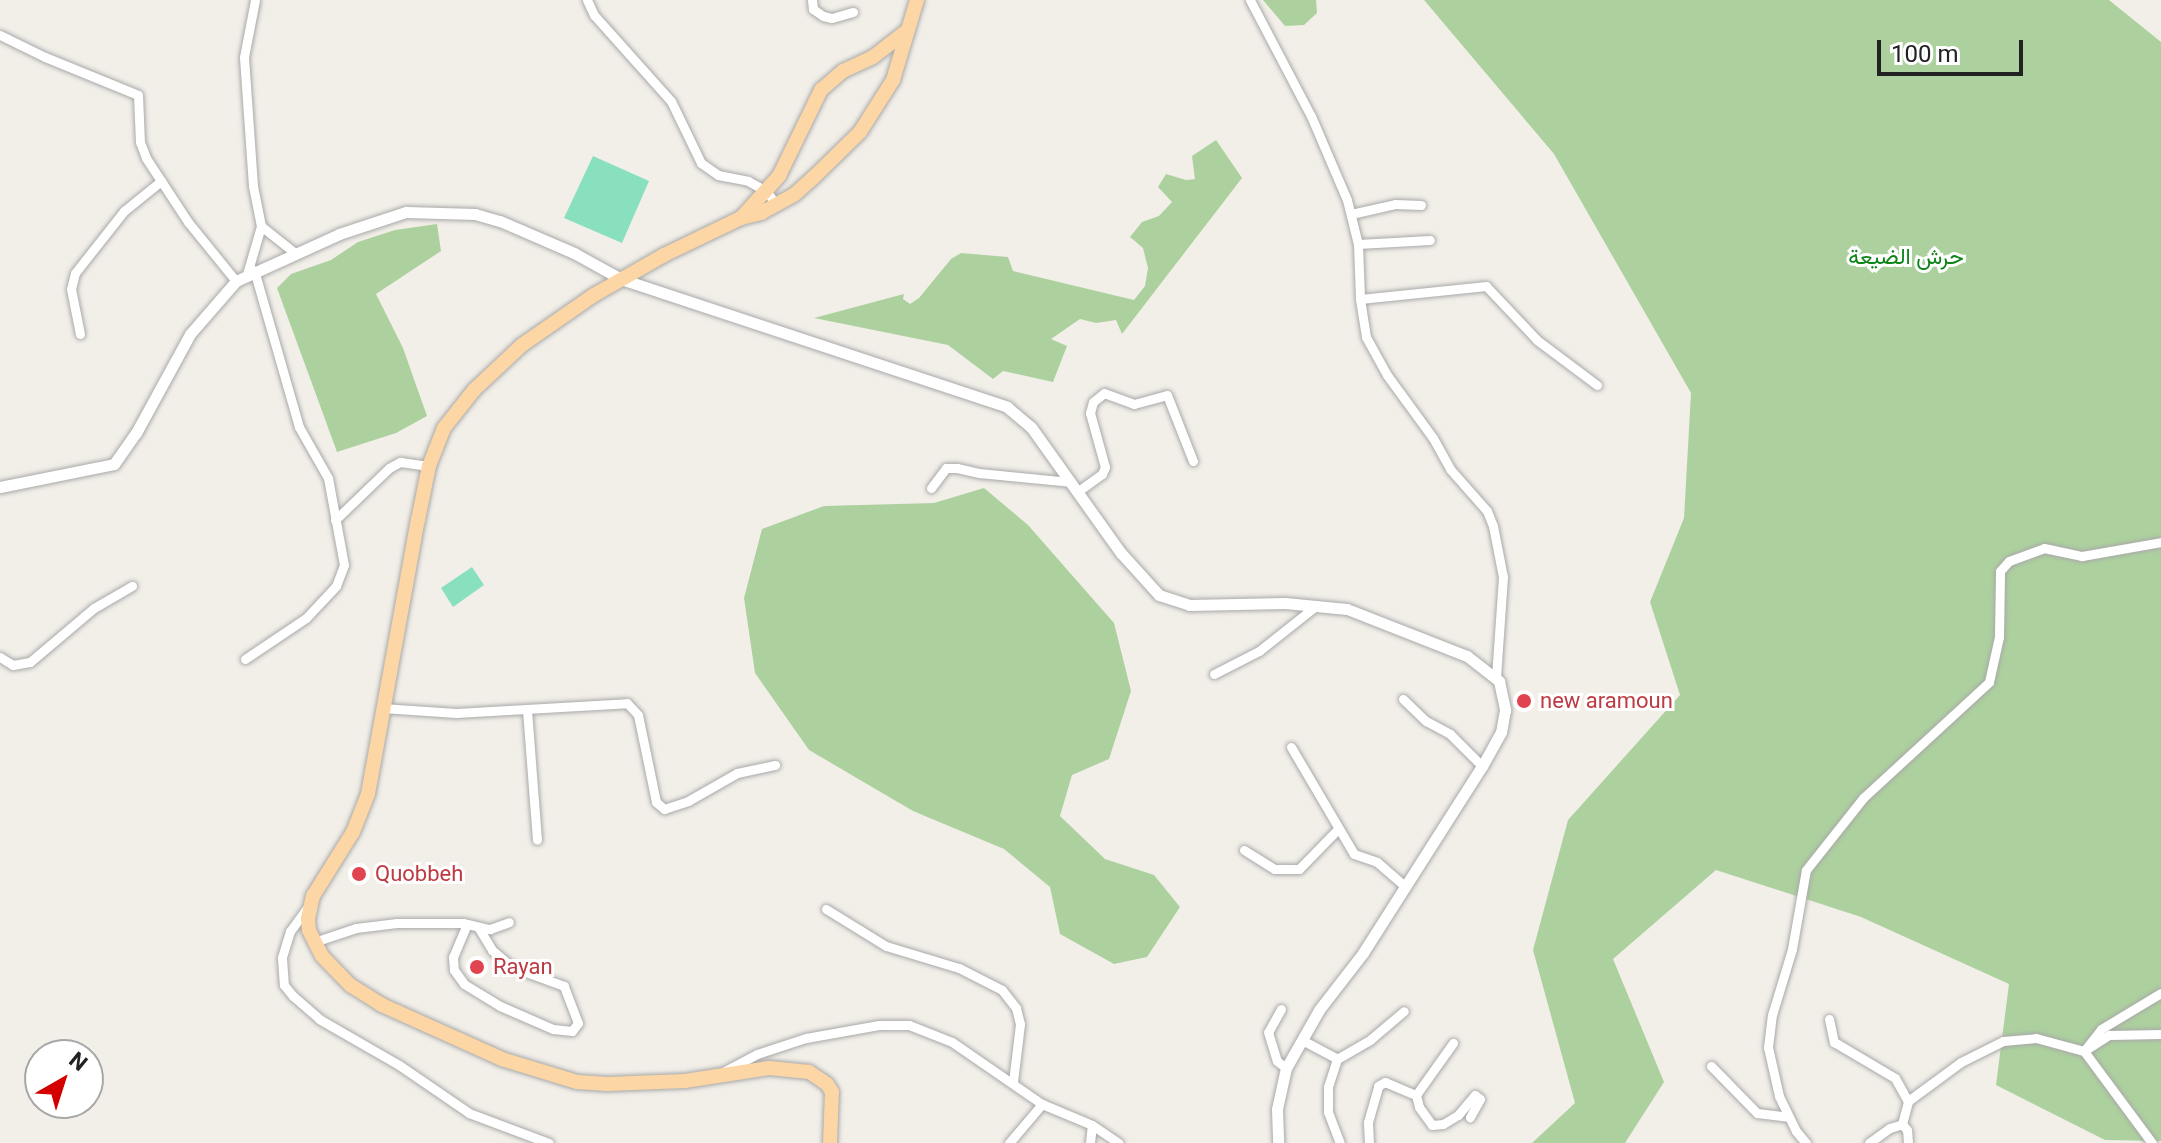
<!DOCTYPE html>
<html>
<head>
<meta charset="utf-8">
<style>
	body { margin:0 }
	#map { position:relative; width:2161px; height:1143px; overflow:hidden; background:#f2efe9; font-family:Roboto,Vazirmatn,sans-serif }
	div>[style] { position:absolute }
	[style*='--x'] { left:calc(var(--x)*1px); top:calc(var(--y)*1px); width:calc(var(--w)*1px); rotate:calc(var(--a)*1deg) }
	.forest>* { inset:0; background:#add19e }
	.pitch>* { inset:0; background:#88e0be }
	.roads { filter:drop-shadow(0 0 2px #a9a9a9) drop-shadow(0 0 2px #a9a9a9) }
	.minor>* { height:9px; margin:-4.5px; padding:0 4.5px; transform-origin:4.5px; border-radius:4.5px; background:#fff }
	.tertiary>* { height:11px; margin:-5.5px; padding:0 5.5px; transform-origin:5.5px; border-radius:5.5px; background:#fff }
	.primary>* { height:14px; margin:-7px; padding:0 7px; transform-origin:7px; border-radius:7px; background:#fcd6a4 }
	.dots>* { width:22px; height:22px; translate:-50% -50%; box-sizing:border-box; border:4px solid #fff; border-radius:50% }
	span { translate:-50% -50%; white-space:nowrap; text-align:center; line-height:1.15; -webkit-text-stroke:6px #fff; paint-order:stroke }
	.park-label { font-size:22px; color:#0c8416 }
	.health-label { font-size:22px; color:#be3a42 }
	.left { translate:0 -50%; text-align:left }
	.north { position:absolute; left:24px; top:1039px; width:80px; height:80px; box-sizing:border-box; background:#fff; border:2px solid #a7a7a7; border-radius:50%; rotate:39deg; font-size:22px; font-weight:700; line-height:32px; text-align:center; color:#222 }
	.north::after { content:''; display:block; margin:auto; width:28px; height:36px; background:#d40000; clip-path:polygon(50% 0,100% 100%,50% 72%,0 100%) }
	.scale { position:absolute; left:1877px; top:40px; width:146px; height:36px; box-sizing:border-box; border:4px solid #222; border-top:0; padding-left:10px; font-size:24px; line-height:28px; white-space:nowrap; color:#222; -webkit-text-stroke:6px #fff; paint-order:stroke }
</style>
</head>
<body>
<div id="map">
	<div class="forest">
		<div style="clip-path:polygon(1263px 0,1316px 0,1317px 13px,1304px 25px,1285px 26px)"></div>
		<div style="clip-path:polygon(1424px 0,2109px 0,2161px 42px,2161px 1141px,2105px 1140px,1996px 1085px,2009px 984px,1861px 917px,1716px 870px,1613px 959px,1664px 1082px,1625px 1143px,1532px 1143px,1575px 1103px,1533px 950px,1568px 820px,1680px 695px,1650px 602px,1684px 518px,1691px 393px,1554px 154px)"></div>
		<div style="clip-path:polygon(1216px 140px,1242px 178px,1122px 334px,1116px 320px,1096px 323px,1080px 319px,1051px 339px,1067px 346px,1053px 382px,1003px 371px,993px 379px,948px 345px,814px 318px,904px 294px,903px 299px,910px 304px,919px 298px,951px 259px,961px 253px,1008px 257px,1013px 271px,1134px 300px,1145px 286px,1148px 268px,1143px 248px,1130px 237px,1142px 222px,1159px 216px,1172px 202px,1158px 187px,1166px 174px,1186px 180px,1195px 179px,1192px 156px)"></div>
		<div style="clip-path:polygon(437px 224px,441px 251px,376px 294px,403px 348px,427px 416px,396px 433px,337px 452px,277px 288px,291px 274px,331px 260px,358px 242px,395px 230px)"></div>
		<div style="clip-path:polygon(984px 488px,1028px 525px,1114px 623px,1131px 691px,1109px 759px,1072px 775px,1060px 816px,1105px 859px,1154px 875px,1180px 907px,1147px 957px,1114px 964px,1060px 934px,1050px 887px,1004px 849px,913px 811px,809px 750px,755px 673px,744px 598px,762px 529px,824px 506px,934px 503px)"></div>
	</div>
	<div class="pitch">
		<div style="clip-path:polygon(593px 156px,649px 181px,622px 243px,564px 218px)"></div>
		<div style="clip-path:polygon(472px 567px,484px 585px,453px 607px,441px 588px)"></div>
	</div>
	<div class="roads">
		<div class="minor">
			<div style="--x:587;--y:0;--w:17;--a:65"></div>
			<div style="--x:594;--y:15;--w:115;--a:48.2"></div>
			<div style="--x:671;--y:101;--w:69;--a:64.2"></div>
			<div style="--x:701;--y:163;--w:21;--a:35"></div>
			<div style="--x:718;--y:175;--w:31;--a:11"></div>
			<div style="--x:748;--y:181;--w:21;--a:29"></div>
			<div style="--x:766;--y:191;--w:18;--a:52"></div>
			<div style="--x:812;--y:0;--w:9;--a:84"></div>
			<div style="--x:813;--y:9;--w:12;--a:35"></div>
			<div style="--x:823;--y:16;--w:9;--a:13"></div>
			<div style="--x:832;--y:18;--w:22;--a:-16"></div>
			<div style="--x:1250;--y:0;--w:131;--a:62.3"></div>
			<div style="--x:1311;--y:116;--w:91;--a:66.8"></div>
			<div style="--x:1347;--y:200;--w:45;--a:76"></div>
			<div style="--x:1358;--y:244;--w:55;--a:87.9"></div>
			<div style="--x:1360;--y:299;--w:38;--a:81"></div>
			<div style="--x:1366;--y:337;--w:43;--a:61.1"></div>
			<div style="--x:1387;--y:375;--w:78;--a:53.9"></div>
			<div style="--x:1433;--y:438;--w:35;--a:61"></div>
			<div style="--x:1450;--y:469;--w:56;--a:48.6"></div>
			<div style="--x:1487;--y:511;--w:16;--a:68"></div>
			<div style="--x:1493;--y:526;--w:52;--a:78.9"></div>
			<div style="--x:1503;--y:577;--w:100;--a:94"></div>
			<div style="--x:0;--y:35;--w:50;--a:26.1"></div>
			<div style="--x:45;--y:57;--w:100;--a:22.2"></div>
			<div style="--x:138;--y:95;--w:47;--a:87.6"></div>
			<div style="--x:140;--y:142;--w:17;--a:69"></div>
			<div style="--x:146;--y:158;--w:77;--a:56.7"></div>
			<div style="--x:188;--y:222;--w:76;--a:50.9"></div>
			<div style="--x:1351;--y:214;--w:45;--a:-12.8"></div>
			<div style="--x:1395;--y:204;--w:26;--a:2"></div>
			<div style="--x:261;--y:226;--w:43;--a:38.5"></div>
			<div style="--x:1358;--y:244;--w:72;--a:-3.2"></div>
			<div style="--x:247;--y:274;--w:50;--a:-73.7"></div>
			<div style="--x:261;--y:226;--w:41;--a:-101.3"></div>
			<div style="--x:253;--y:186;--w:129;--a:-94"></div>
			<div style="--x:244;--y:57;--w:58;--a:-79.1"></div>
			<div style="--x:1360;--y:299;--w:127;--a:-5.9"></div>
			<div style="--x:1486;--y:286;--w:74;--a:46.6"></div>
			<div style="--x:1537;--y:340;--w:75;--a:36.9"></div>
			<div style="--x:80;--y:334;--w:46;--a:-101.3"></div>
			<div style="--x:71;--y:289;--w:16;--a:-76"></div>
			<div style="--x:75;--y:273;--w:79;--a:-51.7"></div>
			<div style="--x:124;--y:211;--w:48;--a:-39"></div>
			<div style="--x:931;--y:488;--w:25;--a:-53"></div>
			<div style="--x:946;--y:468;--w:11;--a:0"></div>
			<div style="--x:957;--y:468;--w:23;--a:13"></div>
			<div style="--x:979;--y:473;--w:91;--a:5.6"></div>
			<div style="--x:1077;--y:492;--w:31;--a:-36"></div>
			<div style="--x:1102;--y:474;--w:8;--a:-67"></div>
			<div style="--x:1105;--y:467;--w:56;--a:-105.5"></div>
			<div style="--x:1090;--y:413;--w:11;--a:-75"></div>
			<div style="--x:1093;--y:402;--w:14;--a:-39"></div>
			<div style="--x:1104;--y:393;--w:32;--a:20"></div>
			<div style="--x:1134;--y:404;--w:34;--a:-15"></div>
			<div style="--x:1167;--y:395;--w:71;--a:68.5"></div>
			<div style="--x:335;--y:520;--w:75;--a:-43.9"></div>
			<div style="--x:389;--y:468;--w:13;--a:-29"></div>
			<div style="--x:400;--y:462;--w:29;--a:8"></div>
			<div style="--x:0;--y:657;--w:15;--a:32"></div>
			<div style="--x:13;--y:665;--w:17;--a:-10"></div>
			<div style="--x:30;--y:662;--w:84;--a:-40.2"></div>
			<div style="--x:94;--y:608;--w:44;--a:-30.1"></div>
			<div style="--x:245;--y:659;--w:73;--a:-33.9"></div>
			<div style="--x:306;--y:618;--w:44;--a:-46.8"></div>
			<div style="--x:336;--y:586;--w:22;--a:-69"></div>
			<div style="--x:344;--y:565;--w:88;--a:-100.4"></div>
			<div style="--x:328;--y:478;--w:59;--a:-119.6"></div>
			<div style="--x:299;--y:427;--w:163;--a:-106"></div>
			<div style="--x:1214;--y:674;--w:51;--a:-27.1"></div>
			<div style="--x:1259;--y:651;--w:74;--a:-38.4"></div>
			<div style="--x:1403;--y:699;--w:32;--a:44"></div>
			<div style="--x:1426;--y:721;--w:27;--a:28"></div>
			<div style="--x:1450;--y:734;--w:45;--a:45"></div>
			<div style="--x:382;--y:708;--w:74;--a:3.9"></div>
			<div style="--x:456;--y:713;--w:171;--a:-3.3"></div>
			<div style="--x:627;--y:703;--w:16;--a:47"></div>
			<div style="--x:638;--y:715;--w:89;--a:78.3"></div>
			<div style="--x:656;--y:802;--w:11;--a:41"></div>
			<div style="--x:664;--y:809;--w:25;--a:-18"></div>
			<div style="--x:688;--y:801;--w:56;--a:-29.7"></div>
			<div style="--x:737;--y:773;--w:39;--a:-12"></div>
			<div style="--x:527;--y:710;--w:130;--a:85.6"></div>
			<div style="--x:1291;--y:747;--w:124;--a:59.5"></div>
			<div style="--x:1354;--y:854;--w:24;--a:19"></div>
			<div style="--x:1377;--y:862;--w:38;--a:41"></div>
			<div style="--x:1244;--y:850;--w:36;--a:32"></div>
			<div style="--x:1275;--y:869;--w:24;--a:0"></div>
			<div style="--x:1299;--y:869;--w:56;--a:-45.7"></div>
			<div style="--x:307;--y:908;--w:29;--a:126"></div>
			<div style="--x:290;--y:931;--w:28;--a:107"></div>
			<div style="--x:282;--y:958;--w:27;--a:86"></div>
			<div style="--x:284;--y:985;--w:14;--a:51"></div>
			<div style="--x:293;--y:996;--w:35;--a:41"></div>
			<div style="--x:319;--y:1019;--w:92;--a:29.9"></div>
			<div style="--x:399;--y:1065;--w:85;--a:34.4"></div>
			<div style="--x:469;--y:1113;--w:85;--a:20.6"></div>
			<div style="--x:826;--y:909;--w:70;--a:31.7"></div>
			<div style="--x:886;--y:946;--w:76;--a:16.8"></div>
			<div style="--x:959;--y:968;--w:48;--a:27.1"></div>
			<div style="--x:1002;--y:990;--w:23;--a:52"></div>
			<div style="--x:1016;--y:1008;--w:16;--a:76"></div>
			<div style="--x:1020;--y:1024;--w:58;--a:96.9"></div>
			<div style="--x:467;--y:924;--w:36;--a:113"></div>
			<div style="--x:453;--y:957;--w:13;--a:86"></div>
			<div style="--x:454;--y:970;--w:17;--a:54"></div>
			<div style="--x:464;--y:984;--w:42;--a:31.4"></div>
			<div style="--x:500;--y:1006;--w:58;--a:23.5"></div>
			<div style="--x:553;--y:1029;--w:19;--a:6"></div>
			<div style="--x:572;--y:1031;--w:10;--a:-53"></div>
			<div style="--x:578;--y:1023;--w:40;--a:-111"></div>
			<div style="--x:564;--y:986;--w:55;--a:-159.9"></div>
			<div style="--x:512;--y:967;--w:26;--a:-140"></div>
			<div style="--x:492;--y:950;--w:26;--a:-121"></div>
			<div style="--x:314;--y:942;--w:44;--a:-18.4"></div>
			<div style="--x:356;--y:928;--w:41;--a:-7"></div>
			<div style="--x:397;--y:923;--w:66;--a:0"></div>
			<div style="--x:463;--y:923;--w:28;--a:13"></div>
			<div style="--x:490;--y:929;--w:20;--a:-20"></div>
			<div style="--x:1281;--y:1009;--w:26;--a:119"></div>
			<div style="--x:1268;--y:1032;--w:30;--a:73"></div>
			<div style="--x:1277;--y:1061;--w:11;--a:38"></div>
			<div style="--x:1829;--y:1019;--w:24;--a:78"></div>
			<div style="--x:1834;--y:1042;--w:71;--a:30.5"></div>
			<div style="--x:1895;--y:1078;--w:26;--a:61"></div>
			<div style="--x:1302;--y:1040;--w:40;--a:28"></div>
			<div style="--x:1337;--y:1059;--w:39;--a:-30"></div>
			<div style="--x:1371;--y:1039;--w:43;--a:-40.3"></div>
			<div style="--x:1337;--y:1059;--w:29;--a:108"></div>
			<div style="--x:1328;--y:1087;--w:25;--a:90"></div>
			<div style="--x:1328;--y:1112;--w:33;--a:69"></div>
			<div style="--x:1711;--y:1066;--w:66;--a:45.6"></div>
			<div style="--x:1757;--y:1113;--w:31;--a:7"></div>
			<div style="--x:723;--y:1072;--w:38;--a:-28"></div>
			<div style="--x:757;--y:1054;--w:52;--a:-18.1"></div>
			<div style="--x:806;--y:1038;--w:74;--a:-10.1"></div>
			<div style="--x:879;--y:1025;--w:30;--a:0"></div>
			<div style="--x:909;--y:1025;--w:46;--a:21.6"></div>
			<div style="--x:952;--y:1042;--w:109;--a:34.6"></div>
			<div style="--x:1042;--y:1104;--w:54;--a:22.8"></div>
			<div style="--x:1092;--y:1125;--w:32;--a:34"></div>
			<div style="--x:1416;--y:1095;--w:12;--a:76"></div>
			<div style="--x:1419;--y:1107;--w:22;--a:54"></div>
			<div style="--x:1432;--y:1125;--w:11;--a:-5"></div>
			<div style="--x:1443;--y:1124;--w:17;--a:-31"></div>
			<div style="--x:1458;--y:1115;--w:26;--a:-50"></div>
			<div style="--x:1475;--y:1095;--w:6;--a:39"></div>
			<div style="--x:1480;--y:1099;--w:21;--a:119"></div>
			<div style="--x:1009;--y:1143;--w:51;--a:-49.8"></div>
			<div style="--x:1090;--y:1143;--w:18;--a:-84"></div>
			<div style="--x:1369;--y:1143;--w:21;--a:-93"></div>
			<div style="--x:1368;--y:1122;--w:37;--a:-74"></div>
			<div style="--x:1378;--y:1086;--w:8;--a:-30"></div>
			<div style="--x:1385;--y:1082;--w:34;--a:23"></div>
			<div style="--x:1416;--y:1095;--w:64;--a:-54.6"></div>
			<div style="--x:1806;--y:1143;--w:16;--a:-130"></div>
			<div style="--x:1796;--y:1131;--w:39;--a:-116"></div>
			<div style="--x:1779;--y:1096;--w:50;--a:-102.7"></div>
			<div style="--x:1768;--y:1047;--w:32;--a:-83"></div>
			<div style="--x:1772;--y:1015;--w:69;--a:-73.1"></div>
			<div style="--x:1792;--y:949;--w:80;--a:-80"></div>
			<div style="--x:1806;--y:870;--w:92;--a:-51.6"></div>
			<div style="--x:1863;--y:798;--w:171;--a:-42.6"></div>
			<div style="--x:1989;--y:682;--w:46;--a:-77.5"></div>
			<div style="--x:1999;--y:637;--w:66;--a:-89.1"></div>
			<div style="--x:2000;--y:571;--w:13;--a:-48"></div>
			<div style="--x:2009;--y:561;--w:37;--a:-20"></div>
			<div style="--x:2044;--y:548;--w:39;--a:12"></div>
			<div style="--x:2082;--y:556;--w:80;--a:-10"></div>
			<div style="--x:1869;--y:1143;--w:26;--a:-36"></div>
			<div style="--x:1890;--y:1128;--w:13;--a:-18"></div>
			<div style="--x:1908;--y:1143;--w:13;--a:-94"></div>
			<div style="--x:1907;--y:1130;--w:8;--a:-130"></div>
			<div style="--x:1902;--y:1124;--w:24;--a:-75"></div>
			<div style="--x:1908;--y:1101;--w:66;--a:-36.3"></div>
			<div style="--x:1961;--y:1062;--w:47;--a:-26.6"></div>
			<div style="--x:2003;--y:1041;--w:33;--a:-5"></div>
			<div style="--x:2036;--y:1038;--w:50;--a:15.2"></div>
			<div style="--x:2084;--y:1051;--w:30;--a:-33"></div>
			<div style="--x:2109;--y:1035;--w:52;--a:-1.1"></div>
			<div style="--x:2152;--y:1143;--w:114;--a:-126.5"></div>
			<div style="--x:2084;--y:1051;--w:28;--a:-52"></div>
			<div style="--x:2101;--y:1029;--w:70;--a:-31"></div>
		</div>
		<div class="tertiary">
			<div style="--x:0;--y:487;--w:116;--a:-11.4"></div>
			<div style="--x:114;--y:464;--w:38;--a:-55"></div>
			<div style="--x:136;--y:433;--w:113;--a:-61.4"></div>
			<div style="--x:190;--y:334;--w:70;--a:-49"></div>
			<div style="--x:236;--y:281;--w:113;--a:-24.5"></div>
			<div style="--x:339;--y:234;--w:71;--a:-18.2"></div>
			<div style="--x:406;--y:212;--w:69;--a:1.7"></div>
			<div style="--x:475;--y:214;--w:26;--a:16"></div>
			<div style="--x:500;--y:221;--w:81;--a:23.4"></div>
			<div style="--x:574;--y:253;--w:54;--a:29"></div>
			<div style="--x:621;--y:279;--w:407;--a:18.3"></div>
			<div style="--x:1007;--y:407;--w:31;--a:40"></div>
			<div style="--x:1031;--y:427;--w:155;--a:54.5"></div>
			<div style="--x:1121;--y:553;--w:57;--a:47.9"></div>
			<div style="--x:1159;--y:595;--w:32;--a:18"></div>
			<div style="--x:1189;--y:605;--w:96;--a:-1.2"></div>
			<div style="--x:1285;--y:603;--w:62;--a:5.5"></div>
			<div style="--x:1347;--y:609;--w:129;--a:21.4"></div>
			<div style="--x:1467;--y:656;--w:41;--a:38"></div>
			<div style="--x:1499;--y:681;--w:30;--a:78"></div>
			<div style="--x:1505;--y:710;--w:22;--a:100"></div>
			<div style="--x:1501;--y:732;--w:39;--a:119"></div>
			<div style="--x:1482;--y:766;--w:222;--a:122.5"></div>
			<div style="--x:1363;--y:953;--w:72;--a:127.7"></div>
			<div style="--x:1319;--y:1010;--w:67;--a:119.6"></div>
			<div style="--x:1286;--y:1068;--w:42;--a:102.4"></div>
			<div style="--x:1277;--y:1109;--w:34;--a:88"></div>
		</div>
		<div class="primary">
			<div style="--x:741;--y:218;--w:57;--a:-47.9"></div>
			<div style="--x:779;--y:176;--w:96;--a:-64"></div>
			<div style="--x:821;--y:90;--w:29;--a:-41"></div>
			<div style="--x:843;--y:71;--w:33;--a:-25"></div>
			<div style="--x:873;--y:57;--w:44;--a:-37.6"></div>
			<div style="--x:830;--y:1143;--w:51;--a:-87.8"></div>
			<div style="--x:832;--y:1092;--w:9;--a:-122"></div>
			<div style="--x:827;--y:1084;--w:22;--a:-146"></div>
			<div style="--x:809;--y:1072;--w:40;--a:-174.3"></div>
			<div style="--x:769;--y:1068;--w:85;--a:171.2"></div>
			<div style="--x:685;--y:1081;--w:78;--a:177.8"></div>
			<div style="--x:607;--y:1084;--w:30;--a:-176"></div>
			<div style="--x:577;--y:1082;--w:78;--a:-163"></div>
			<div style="--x:502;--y:1059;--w:132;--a:-155.8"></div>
			<div style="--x:382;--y:1005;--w:36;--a:-148"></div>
			<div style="--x:351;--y:986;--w:42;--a:-134"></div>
			<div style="--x:322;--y:956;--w:29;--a:-117"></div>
			<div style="--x:309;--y:930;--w:11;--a:-95"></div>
			<div style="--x:308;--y:919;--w:24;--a:-78"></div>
			<div style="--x:313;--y:896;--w:75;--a:-58"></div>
			<div style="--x:353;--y:832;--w:41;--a:-68.5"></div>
			<div style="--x:368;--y:794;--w:279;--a:-79.7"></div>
			<div style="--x:418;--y:520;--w:55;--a:-78.5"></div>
			<div style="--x:429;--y:466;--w:41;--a:-68.5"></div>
			<div style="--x:444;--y:428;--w:48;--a:-51.7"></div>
			<div style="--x:474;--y:390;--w:66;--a:-43.2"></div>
			<div style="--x:522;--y:345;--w:88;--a:-34.8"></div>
			<div style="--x:594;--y:295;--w:81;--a:-29.7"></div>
			<div style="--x:664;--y:255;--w:85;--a:-25.7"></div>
			<div style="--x:741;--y:218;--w:21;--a:-14"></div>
			<div style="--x:761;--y:213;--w:39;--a:-29"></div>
			<div style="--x:795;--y:194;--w:27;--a:-42"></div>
			<div style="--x:815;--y:176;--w:63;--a:-44.4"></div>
			<div style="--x:860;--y:132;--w:62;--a:-57.6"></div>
			<div style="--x:893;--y:80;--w:84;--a:-73.3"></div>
		</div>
	</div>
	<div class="dots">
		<div style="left:1524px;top:701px;background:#e0444e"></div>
		<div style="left:359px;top:874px;background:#e0444e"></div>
		<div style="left:477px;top:967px;background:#e0444e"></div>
	</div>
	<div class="park-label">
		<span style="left:1906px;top:257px">حرش الضيعة</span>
	</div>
	<div class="health-label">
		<span class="left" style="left:1540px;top:701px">new aramoun</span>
		<span class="left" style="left:375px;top:874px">Quobbeh</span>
		<span class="left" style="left:493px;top:967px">Rayan</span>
	</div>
	<div class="north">N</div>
	<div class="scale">100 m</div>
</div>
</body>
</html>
